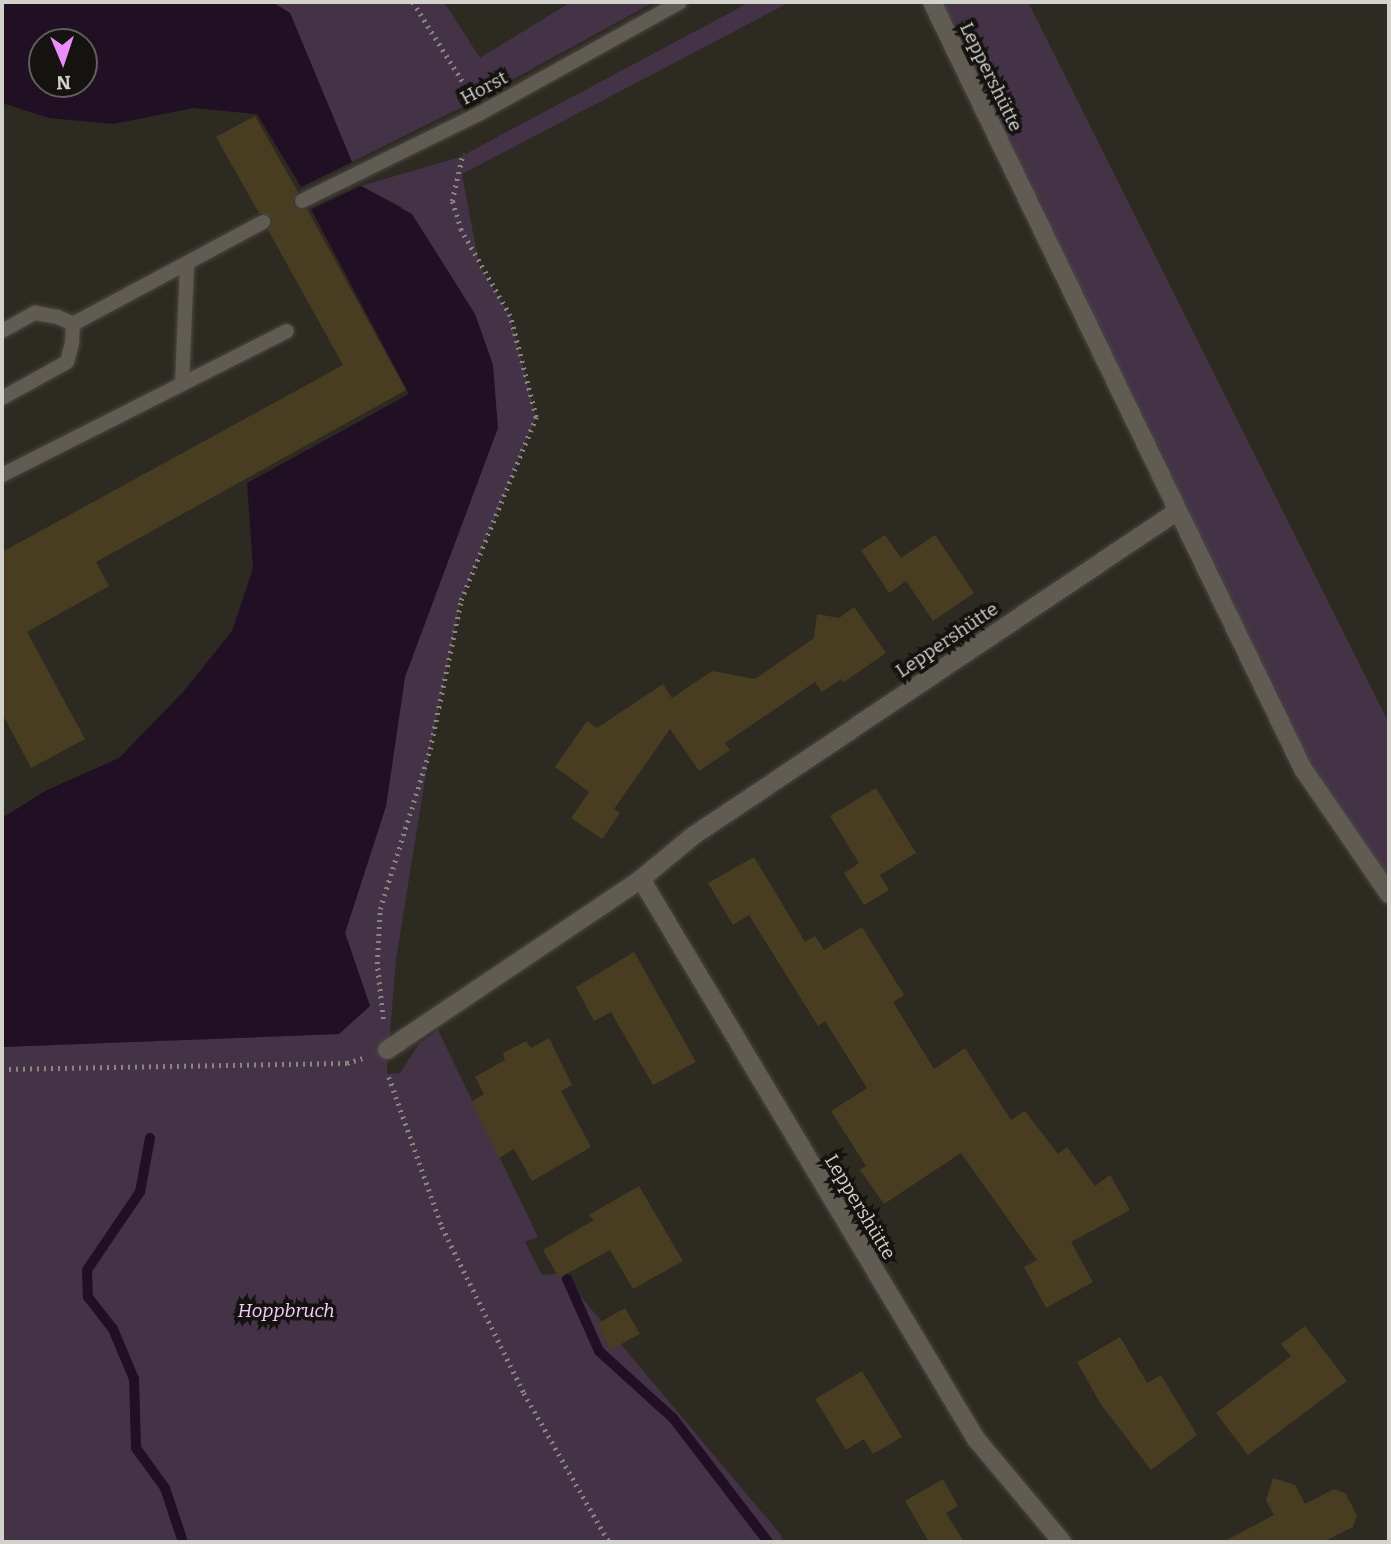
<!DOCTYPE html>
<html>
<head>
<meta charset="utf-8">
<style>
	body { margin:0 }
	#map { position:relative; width:1391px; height:1544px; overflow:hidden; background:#2d2a22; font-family:Bitter,serif }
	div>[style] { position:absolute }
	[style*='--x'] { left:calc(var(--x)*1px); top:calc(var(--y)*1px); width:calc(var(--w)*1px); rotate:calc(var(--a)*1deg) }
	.green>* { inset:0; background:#443347 }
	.water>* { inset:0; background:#211024 }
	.stream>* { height:10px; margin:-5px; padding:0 5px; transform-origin:5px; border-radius:5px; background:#211024 }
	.building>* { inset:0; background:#483d21 }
	.path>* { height:4.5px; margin-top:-2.25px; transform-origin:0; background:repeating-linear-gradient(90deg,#88857f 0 2px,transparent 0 7px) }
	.roads { filter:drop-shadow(0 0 2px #4a4741) drop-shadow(0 0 2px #4a4741) }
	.lane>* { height:14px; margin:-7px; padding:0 7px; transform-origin:7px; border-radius:7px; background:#605c53 }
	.street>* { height:18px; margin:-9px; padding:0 9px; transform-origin:9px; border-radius:9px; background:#605c53 }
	span { translate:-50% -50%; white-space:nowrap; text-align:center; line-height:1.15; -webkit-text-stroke:7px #14130f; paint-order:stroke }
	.street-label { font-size:19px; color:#d3d1cc }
	.park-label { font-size:19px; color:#f6cefc; font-style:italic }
	.frame { position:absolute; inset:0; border:4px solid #d3d1cc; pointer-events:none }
	.north { position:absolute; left:28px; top:28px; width:70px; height:70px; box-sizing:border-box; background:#14130f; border:2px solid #605f5b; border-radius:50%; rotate:178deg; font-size:19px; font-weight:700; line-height:28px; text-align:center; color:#d3d1cc }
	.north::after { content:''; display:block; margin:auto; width:24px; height:32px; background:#ec8cfb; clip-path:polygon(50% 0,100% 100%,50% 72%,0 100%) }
</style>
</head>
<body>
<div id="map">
	<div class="green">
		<div style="clip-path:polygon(272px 2px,444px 2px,480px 58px,571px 2px,654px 2px,468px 104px,352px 162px,290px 13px)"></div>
		<div style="clip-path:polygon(750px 2px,790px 2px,462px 174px,479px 265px,510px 316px,536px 417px,461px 600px,430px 749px,396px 959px,387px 1071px,388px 1074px,400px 1073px,419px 1044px,438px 1030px,538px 1237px,525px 1242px,542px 1275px,561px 1273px,781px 1535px,782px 1542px,2px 1542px,2px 1047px,339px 1034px,370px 1006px,345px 933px,386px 806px,405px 677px,468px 502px,402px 207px,361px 186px,460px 157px)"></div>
		<div style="clip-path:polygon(932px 2px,1028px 2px,1389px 723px,1389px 894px,1303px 769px)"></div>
	</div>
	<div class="water">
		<div style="clip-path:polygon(evenodd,2px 2px,272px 2px,290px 13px,352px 162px,301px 187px,257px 114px,193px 108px,113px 124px,49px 118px,2px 103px,2px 2px,42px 42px,84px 42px,84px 84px,42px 84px,42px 42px)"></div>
		<div style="clip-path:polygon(361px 186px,412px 214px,475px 314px,493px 365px,498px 428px,405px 677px,386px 806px,345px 933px,370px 1006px,339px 1034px,2px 1047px,2px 818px,45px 791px,119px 758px,183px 692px,232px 631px,253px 568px,247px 483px,409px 394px,311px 209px)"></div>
	</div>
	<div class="stream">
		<div style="--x:150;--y:1138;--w:55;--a:100.5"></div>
		<div style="--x:140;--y:1192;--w:94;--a:124.2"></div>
		<div style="--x:87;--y:1270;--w:27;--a:88"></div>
		<div style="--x:88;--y:1297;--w:41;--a:52"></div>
		<div style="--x:113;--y:1329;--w:54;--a:67.2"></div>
		<div style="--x:134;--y:1379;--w:69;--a:88.3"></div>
		<div style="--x:136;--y:1448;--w:49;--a:54.1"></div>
		<div style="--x:165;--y:1488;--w:57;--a:71.6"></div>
		<div style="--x:567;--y:1279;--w:79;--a:66"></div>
		<div style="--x:599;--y:1351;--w:100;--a:42.2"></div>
		<div style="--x:673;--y:1418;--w:156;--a:52.5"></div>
	</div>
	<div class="building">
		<div style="clip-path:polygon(255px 116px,298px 192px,293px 200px,294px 206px,301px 210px,307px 209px,406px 390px,96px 562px,109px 586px,27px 632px,85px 739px,31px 768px,2px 713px,2px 552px,343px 365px,268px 230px,273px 223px,271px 217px,259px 213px,216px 137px)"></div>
		<div style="clip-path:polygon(885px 535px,901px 558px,935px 535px,974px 593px,933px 621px,906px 581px,889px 593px,861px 550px)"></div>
		<div style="clip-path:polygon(854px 607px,886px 653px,844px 682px,841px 679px,822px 692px,815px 682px,725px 743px,730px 750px,699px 771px,670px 729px,614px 809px,620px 813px,602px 839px,571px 818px,589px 792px,555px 767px,587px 721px,597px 728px,663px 684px,672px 698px,712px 671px,755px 679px,814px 638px,817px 614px,839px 618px)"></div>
		<div style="clip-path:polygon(876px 788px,916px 853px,880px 875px,889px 890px,864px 905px,844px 873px,859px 863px,830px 816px)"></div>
		<div style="clip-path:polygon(754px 857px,805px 942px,815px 936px,824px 950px,862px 927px,904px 995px,893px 1002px,934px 1069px,965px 1048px,1011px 1120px,1025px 1111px,1058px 1154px,1067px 1147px,1095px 1186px,1110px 1175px,1130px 1210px,1071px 1242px,1093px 1282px,1046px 1308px,1024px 1267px,1037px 1260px,961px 1153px,884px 1204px,860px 1170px,866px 1166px,831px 1111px,867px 1088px,825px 1021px,818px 1026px,749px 915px,733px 925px,708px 883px)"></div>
		<div style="clip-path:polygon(634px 952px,696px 1062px,653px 1085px,611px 1012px,594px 1021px,576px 987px)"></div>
		<div style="clip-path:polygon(549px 1038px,572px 1085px,561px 1091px,591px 1147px,532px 1181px,514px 1149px,499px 1158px,471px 1102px,484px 1094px,475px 1077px,505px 1060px,503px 1053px,526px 1041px,531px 1048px)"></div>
		<div style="clip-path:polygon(639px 1186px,683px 1261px,633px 1289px,610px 1250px,559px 1278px,543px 1250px,594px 1220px,589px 1215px)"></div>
		<div style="clip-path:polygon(625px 1308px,640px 1334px,610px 1350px,597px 1324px)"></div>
		<div style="clip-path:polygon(1305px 1326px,1347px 1381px,1248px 1455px,1216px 1413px,1291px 1356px,1281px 1344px)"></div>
		<div style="clip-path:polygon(1120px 1337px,1147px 1383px,1161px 1375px,1197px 1435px,1151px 1470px,1100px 1403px,1077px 1362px)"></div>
		<div style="clip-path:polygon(862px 1371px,902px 1437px,873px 1454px,864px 1439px,846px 1450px,815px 1399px)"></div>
		<div style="clip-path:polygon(1273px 1478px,1295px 1485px,1305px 1504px,1334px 1489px,1345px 1493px,1357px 1515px,1353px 1527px,1323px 1542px,1223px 1542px,1274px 1515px,1266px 1500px)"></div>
		<div style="clip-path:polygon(943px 1479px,958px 1506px,946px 1513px,964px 1542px,929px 1542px,905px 1501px)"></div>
	</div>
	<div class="path">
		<div style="--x:413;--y:2;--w:104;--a:58"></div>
		<div style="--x:383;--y:1019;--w:55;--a:-96.2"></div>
		<div style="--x:377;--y:964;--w:55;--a:-86.9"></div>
		<div style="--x:380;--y:909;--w:168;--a:-72.6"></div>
		<div style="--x:430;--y:749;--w:152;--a:-78.2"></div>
		<div style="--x:461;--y:600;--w:198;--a:-67.7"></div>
		<div style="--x:536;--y:417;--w:104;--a:-104.4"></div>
		<div style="--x:510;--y:316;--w:99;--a:-119.7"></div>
		<div style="--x:461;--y:230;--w:30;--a:-107"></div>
		<div style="--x:452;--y:201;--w:49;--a:-77.1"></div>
		<div style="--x:2;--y:1069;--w:345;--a:-1"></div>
		<div style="--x:347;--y:1063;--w:16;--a:-18"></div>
		<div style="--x:389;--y:1077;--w:159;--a:70.5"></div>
		<div style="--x:442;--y:1227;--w:185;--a:63.7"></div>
		<div style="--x:524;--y:1393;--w:172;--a:60.3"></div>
	</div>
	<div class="roads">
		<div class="lane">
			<div style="--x:302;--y:201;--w:195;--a:-26.2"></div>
			<div style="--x:477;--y:115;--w:232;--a:-29.1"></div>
			<div style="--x:2;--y:331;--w:38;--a:-29"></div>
			<div style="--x:35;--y:313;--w:23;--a:10"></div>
			<div style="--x:58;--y:317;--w:17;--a:25"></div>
			<div style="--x:73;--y:324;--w:216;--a:-28.2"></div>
			<div style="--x:182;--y:384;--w:119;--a:-87.6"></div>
			<div style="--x:2;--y:398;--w:74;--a:-29"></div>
			<div style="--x:67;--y:362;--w:20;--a:-75"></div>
			<div style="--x:72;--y:343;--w:19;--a:-87"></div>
			<div style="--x:2;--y:475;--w:319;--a:-26.8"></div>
		</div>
		<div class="street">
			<div style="--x:932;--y:2;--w:852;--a:64.19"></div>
			<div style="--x:1303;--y:769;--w:152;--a:55.5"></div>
			<div style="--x:641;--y:879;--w:653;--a:59.11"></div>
			<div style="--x:976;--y:1439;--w:134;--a:50.1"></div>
			<div style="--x:387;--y:1050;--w:306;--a:-33.9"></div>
			<div style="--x:641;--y:879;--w:67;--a:-39.6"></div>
			<div style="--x:693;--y:836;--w:582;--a:-33.85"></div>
		</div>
	</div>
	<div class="street-label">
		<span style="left:991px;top:77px;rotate:64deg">Leppershütte</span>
		<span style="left:484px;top:88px;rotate:-28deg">Horst</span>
		<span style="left:947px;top:640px;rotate:-34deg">Leppershütte</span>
		<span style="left:860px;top:1207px;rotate:59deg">Leppershütte</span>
	</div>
	<div class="park-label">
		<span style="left:286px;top:1311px">Hoppbruch</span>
	</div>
	<div class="frame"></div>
	<div class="north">N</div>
</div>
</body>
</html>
